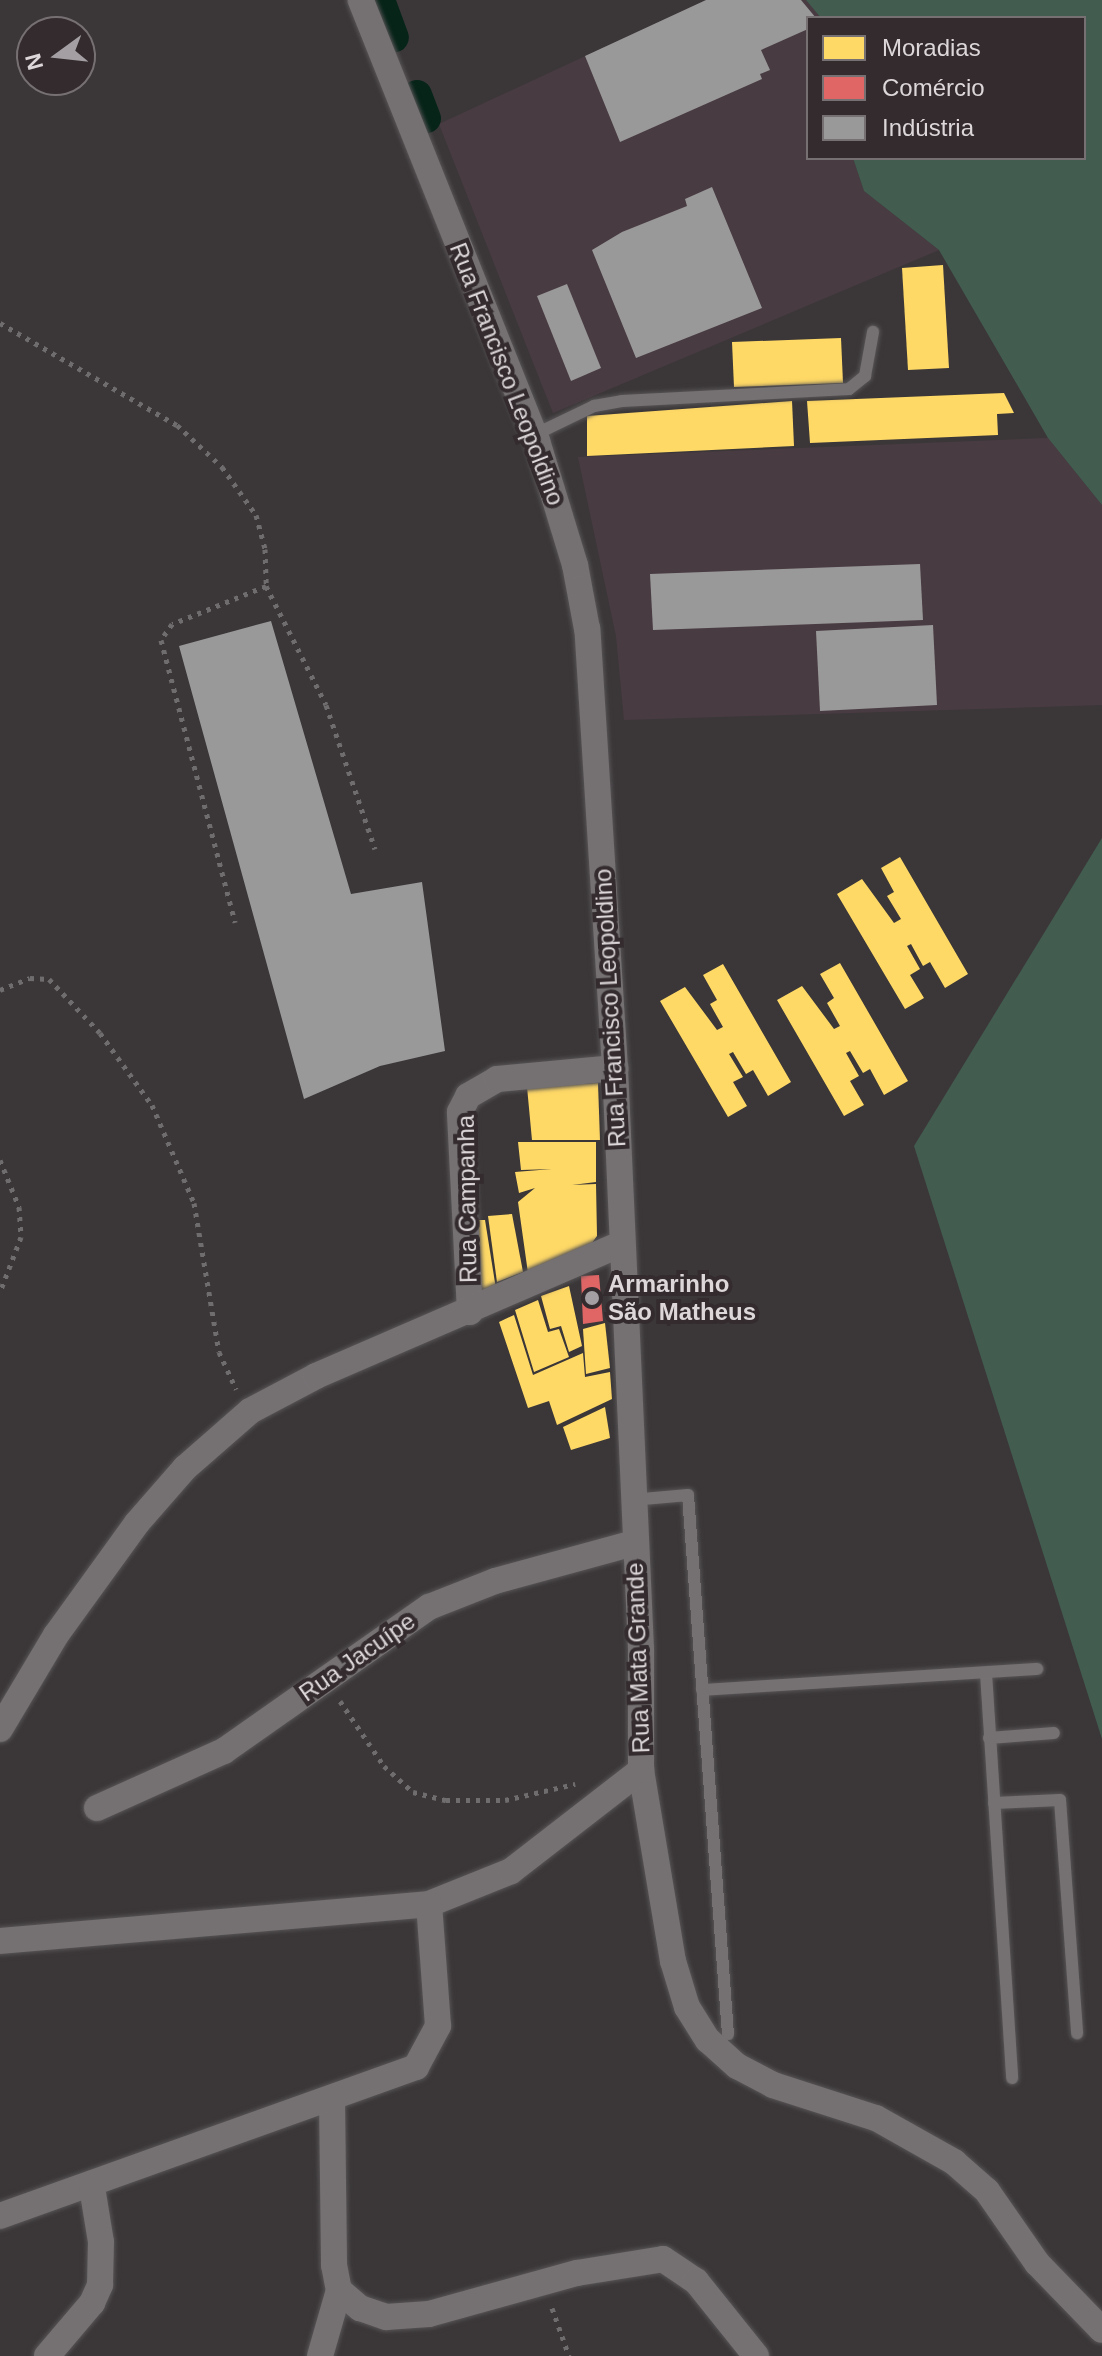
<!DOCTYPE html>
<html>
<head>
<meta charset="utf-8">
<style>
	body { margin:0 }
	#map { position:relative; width:1102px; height:2356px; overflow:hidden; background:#3b3739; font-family:Helvetica,sans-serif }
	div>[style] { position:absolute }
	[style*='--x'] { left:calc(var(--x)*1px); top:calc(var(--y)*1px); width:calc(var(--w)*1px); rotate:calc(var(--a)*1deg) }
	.built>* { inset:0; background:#493b42 }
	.green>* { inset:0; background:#425c50 }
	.homes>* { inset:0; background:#ffd966 }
	.shops>* { inset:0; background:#e06666 }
	.industry>* { inset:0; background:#999 }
	.canal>* { height:30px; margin:-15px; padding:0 15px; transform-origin:15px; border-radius:15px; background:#072419 }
	.path>* { height:5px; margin-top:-2.5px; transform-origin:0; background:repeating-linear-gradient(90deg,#706d6e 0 4px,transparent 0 10px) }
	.roads { filter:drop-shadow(0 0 2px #575455) drop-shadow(0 0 2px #575455) }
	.lane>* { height:12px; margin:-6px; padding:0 6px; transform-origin:6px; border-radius:6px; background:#757173 }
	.street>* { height:26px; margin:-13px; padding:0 13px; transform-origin:13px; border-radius:13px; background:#757173 }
	.dots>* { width:22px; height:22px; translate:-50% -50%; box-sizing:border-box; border:4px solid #332b2e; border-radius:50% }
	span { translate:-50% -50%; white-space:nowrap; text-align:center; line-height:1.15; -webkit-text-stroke:8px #332b2e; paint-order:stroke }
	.street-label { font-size:24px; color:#ddd7da }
	.poi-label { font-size:24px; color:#ddd7da; font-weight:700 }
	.left { translate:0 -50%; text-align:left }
	.legend { position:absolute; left:806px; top:16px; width:280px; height:144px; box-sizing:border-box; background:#332b2e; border:2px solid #777073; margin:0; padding:10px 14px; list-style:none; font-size:24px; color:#ddd7da }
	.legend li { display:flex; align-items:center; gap:16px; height:40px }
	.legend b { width:40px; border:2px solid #777073 }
	.north { position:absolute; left:16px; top:16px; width:80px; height:80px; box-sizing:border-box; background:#332b2e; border:2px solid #777073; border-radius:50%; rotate:255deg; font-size:22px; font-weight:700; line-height:32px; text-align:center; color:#ddd7da }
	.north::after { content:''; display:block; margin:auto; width:28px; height:36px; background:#a49fa2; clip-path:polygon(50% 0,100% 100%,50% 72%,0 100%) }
</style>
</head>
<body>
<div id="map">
	<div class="built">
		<div style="clip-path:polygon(706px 0,806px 0,821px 18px,808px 18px,808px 158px,853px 158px,864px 191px,939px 250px,553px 413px,439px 124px)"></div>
		<div style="clip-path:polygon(1048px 438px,1102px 505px,1102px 705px,624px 720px,616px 636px,578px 457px)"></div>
	</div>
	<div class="green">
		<div style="clip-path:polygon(806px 0,1102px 0,1102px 505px,1048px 438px,939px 250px,864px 191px,853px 158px,1084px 158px,1084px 18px,821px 18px)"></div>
		<div style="clip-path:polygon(1102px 838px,1102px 1739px,914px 1146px)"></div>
	</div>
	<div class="homes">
		<div style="clip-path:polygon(943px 265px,949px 368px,908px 370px,902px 268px)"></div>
		<div style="clip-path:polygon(841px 338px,843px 383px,734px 387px,732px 342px)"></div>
		<div style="clip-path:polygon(1004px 393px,1014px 413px,997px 414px,998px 435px,810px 443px,807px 401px)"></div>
		<div style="clip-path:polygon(792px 401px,794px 446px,587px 456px,587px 416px)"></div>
		<div style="clip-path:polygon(900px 857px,968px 974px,945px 988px,930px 962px,923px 966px,911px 944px,907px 946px,920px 969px,910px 975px,924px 998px,905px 1009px,837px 894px,862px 879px,894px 923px,901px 919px,887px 896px,894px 892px,881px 868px)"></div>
		<div style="clip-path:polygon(840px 963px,908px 1081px,884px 1095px,870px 1069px,863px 1073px,850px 1051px,846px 1053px,859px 1076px,850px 1081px,864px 1105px,844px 1116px,777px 1000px,802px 986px,834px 1029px,840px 1026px,827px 1003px,834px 998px,820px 974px)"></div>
		<div style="clip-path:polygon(723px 964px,791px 1082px,768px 1096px,753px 1070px,746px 1074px,733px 1052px,729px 1054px,743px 1077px,733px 1082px,747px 1106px,728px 1117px,660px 1001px,685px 987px,717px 1030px,723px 1027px,710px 1004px,717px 1000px,703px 975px)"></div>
		<div style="clip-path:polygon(598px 1083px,600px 1140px,532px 1140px,527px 1087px)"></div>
		<div style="clip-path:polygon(518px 1142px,596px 1142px,596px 1182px,572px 1185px,596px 1184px,597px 1236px,589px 1247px,528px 1273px,518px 1202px,535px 1188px,519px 1193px,515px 1172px,552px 1169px,521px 1170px)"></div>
		<div style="clip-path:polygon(512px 1214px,523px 1272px,497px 1282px,488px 1216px)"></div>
		<div style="clip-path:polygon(468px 1220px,485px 1220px,496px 1289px,478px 1294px)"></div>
		<div style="clip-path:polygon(569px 1286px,582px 1346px,569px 1352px,561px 1326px,550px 1329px,541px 1296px)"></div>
		<div style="clip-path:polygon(538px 1300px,548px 1332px,559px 1329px,569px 1357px,534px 1372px,515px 1310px)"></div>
		<div style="clip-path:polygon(514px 1315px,533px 1375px,583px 1353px,585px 1377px,610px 1372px,612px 1399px,557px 1425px,549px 1401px,528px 1408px,499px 1322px)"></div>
		<div style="clip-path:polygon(605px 1323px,610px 1368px,586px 1374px,583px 1329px)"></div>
		<div style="clip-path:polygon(605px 1407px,610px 1438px,571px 1450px,563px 1427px)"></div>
	</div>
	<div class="shops">
		<div style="clip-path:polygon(599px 1275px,603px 1321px,583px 1324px,581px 1276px)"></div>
	</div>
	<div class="industry">
		<div style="clip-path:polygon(706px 0,801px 0,816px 18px,808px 18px,808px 29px,761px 50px,770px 70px,760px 74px,762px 79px,620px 142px,585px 56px)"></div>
		<div style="clip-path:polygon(712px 187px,762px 308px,636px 358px,592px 250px,622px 232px,687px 206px,685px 199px)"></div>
		<div style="clip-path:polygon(567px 284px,601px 368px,571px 381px,537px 296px)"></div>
		<div style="clip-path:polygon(920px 564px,923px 620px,653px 630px,650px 574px)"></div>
		<div style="clip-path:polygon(271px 621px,351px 894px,422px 882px,445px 1051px,380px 1066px,304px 1099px,179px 646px)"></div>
		<div style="clip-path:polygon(933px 625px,937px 705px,820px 711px,816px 631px)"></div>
	</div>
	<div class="canal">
		<div style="--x:380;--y:0;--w:40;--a:69.8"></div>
		<div style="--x:417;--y:95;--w:25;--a:69"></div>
	</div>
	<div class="path">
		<div style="--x:0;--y:323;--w:204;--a:30"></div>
		<div style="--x:177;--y:425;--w:62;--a:43"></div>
		<div style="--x:222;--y:467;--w:59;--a:54.7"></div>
		<div style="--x:256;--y:515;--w:35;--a:75"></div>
		<div style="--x:265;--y:549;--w:37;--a:88"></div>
		<div style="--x:266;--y:586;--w:101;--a:158"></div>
		<div style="--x:172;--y:624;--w:19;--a:125"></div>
		<div style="--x:161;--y:640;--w:292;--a:75.3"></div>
		<div style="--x:266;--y:586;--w:133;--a:63.2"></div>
		<div style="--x:326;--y:705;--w:152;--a:71.2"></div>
		<div style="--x:0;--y:990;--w:32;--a:-22"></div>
		<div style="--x:30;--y:978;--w:19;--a:3"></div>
		<div style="--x:49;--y:979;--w:74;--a:46.6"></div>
		<div style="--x:100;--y:1033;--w:89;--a:54.2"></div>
		<div style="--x:152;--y:1105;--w:107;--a:66.8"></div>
		<div style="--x:194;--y:1203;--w:151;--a:80.5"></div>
		<div style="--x:219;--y:1352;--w:41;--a:65.3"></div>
		<div style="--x:0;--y:1160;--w:51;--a:68"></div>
		<div style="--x:19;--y:1207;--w:30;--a:86"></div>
		<div style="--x:21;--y:1237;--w:59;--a:110.9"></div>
		<div style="--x:340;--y:1701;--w:78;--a:55.9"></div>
		<div style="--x:384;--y:1766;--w:39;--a:42"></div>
		<div style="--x:413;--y:1792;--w:34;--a:14"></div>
		<div style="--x:446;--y:1800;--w:59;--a:0"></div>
		<div style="--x:505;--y:1800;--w:72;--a:-12.9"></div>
		<div style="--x:552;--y:2308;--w:51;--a:70.5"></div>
	</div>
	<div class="roads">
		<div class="lane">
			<div style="--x:534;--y:435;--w:67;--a:-25.8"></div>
			<div style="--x:594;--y:406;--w:28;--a:-10"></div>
			<div style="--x:622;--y:401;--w:227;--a:-3"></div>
			<div style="--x:849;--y:389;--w:21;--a:-39"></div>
			<div style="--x:865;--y:376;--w:45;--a:-79.7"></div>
			<div style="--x:632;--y:1500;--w:56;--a:-5.1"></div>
			<div style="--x:688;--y:1495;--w:541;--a:85.76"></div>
			<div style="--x:986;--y:1673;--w:406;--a:86.3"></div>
			<div style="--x:702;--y:1690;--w:336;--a:-3.6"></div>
			<div style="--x:989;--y:1738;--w:65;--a:-4.4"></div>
			<div style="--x:994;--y:1803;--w:66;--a:-2.6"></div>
			<div style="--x:1060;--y:1800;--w:234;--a:85.8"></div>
		</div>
		<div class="street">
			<div style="--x:470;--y:1312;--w:200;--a:-92.9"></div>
			<div style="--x:460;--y:1112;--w:18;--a:-63"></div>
			<div style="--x:468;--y:1096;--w:34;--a:-30"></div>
			<div style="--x:497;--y:1079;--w:119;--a:-5.3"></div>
			<div style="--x:0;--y:1729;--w:109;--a:-59.2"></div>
			<div style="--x:56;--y:1635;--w:138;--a:-54.1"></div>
			<div style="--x:137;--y:1523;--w:73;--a:-48.9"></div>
			<div style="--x:185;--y:1468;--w:86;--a:-41.2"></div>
			<div style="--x:250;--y:1411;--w:75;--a:-27.9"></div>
			<div style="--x:316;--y:1376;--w:330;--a:-23.4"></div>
			<div style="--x:641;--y:1770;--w:194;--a:80.5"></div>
			<div style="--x:673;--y:1961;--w:48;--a:73.1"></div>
			<div style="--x:687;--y:2007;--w:39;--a:58"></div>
			<div style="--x:708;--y:2040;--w:39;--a:42"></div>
			<div style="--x:737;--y:2066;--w:41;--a:27.8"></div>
			<div style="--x:773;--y:2085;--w:108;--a:17.8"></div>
			<div style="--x:876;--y:2118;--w:90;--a:29.4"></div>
			<div style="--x:954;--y:2162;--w:44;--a:41.3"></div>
			<div style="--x:987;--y:2191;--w:88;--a:55.2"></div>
			<div style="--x:1037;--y:2263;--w:93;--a:45.9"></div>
			<div style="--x:97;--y:1808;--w:139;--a:-24.2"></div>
			<div style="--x:224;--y:1751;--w:251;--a:-35.1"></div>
			<div style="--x:429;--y:1607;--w:71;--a:-21.5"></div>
			<div style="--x:495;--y:1581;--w:144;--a:-15.3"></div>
			<div style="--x:0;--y:1941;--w:431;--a:-4.9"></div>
			<div style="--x:429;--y:1904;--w:88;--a:-21.9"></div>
			<div style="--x:511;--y:1871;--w:165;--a:-37.8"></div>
			<div style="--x:641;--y:1770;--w:121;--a:-90"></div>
			<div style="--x:641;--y:1649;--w:582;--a:-92.56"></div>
			<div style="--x:615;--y:1068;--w:440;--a:-93.6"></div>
			<div style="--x:587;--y:629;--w:65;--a:-100.6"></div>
			<div style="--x:575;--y:565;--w:130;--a:-107"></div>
			<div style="--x:537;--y:441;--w:475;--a:-111.8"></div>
			<div style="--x:332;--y:2098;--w:167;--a:89.3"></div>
			<div style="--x:334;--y:2265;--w:25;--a:79"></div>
			<div style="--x:339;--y:2290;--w:28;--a:41"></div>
			<div style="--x:360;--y:2308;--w:28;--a:19"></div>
			<div style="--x:386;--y:2317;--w:43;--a:-4"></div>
			<div style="--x:429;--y:2314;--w:154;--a:-15.5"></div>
			<div style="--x:577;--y:2273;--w:87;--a:-9.2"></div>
			<div style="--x:663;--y:2259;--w:40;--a:34"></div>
			<div style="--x:696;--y:2281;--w:96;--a:51.3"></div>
			<div style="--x:0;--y:2216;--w:442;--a:-19.7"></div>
			<div style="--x:416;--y:2067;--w:47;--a:-61.8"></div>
			<div style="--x:438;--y:2026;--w:122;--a:-94.2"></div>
			<div style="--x:47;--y:2356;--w:70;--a:-49.7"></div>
			<div style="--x:92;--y:2303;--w:20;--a:-66"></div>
			<div style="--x:100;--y:2285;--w:43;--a:-88.7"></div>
			<div style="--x:101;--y:2242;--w:56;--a:-99.3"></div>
			<div style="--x:320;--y:2356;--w:69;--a:-73.9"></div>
		</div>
	</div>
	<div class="dots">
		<div style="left:592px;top:1298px;background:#a49fa2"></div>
	</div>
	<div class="street-label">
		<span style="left:507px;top:374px;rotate:69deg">Rua Francisco Leopoldino</span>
		<span style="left:610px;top:1008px;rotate:-93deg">Rua Francisco Leopoldino</span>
		<span style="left:467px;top:1199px;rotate:-91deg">Rua Campanha</span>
		<span style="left:357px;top:1657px;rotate:-35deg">Rua Jacuípe</span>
		<span style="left:638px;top:1658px;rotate:-92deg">Rua Mata Grande</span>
	</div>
	<div class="poi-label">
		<span class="left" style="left:608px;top:1298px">Armarinho<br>São Matheus</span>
	</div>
	<ul class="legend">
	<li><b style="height:22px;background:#ffd966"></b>Moradias</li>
	<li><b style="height:22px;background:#e06666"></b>Comércio</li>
	<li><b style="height:22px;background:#999"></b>Indústria</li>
	</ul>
	<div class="north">N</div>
</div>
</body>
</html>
